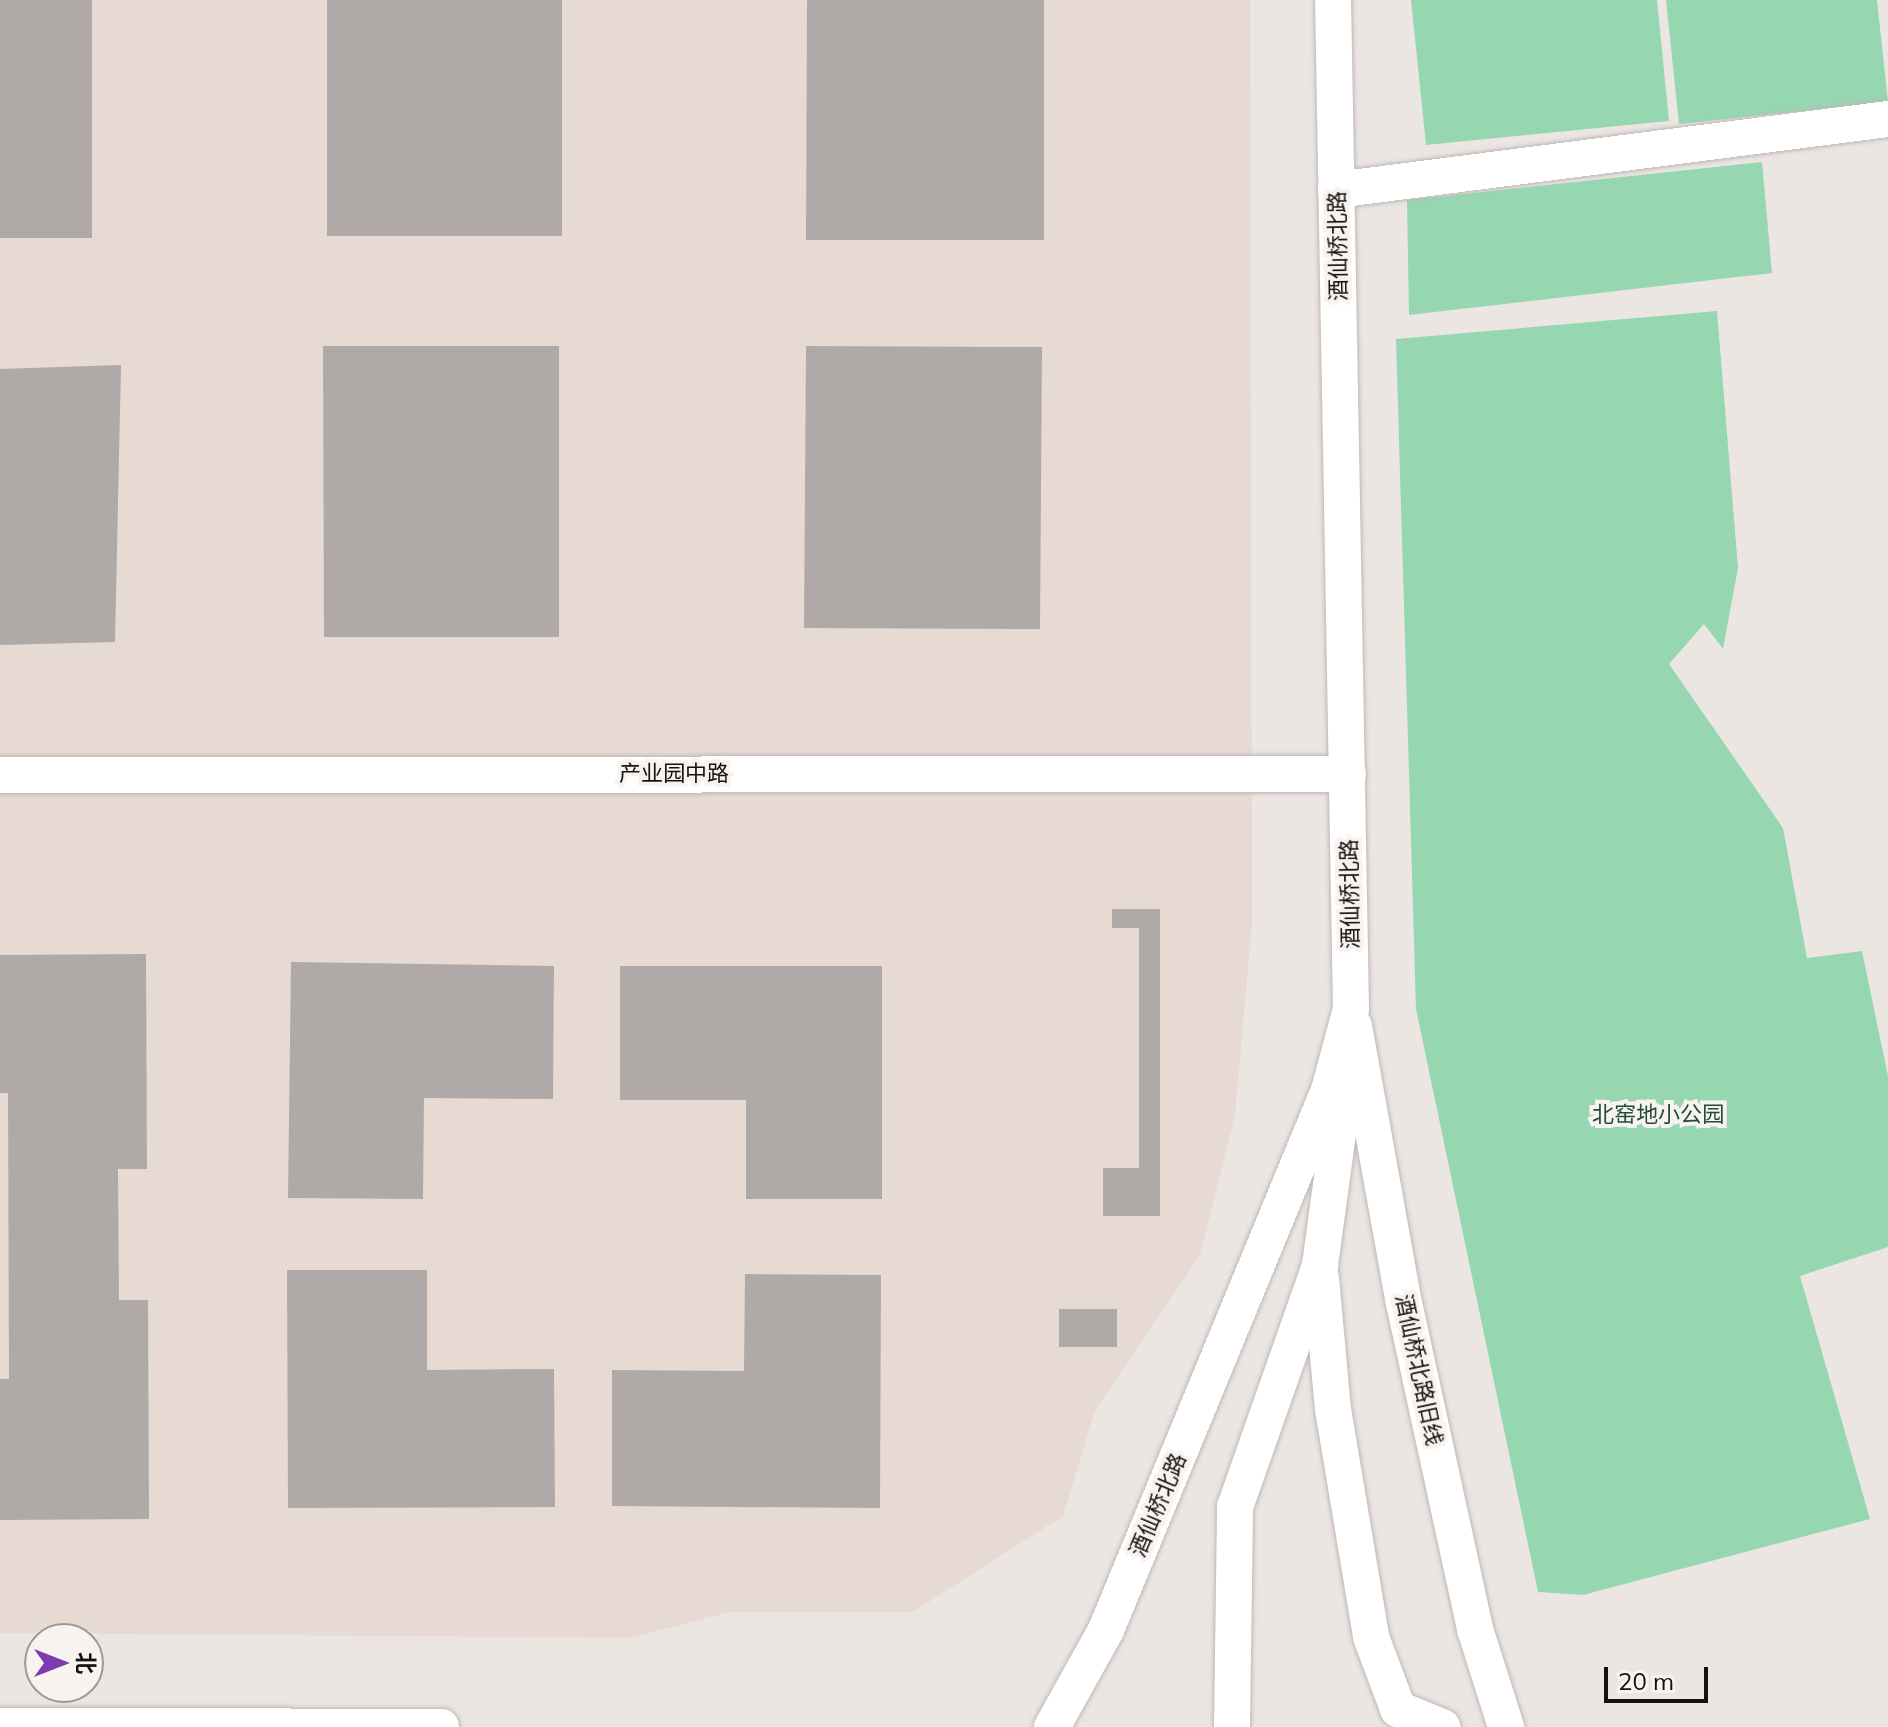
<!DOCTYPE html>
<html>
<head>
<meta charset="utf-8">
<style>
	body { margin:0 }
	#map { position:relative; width:1888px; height:1727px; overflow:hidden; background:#ece6e3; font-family:Mulish,"Noto Sans SC",sans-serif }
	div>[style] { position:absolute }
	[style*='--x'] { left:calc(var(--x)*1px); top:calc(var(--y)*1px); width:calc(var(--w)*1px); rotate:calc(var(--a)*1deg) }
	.built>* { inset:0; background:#e7dad3 }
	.green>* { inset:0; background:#96d7b1 }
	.building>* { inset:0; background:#afaaa7 }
	.roads { filter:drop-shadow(0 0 2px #beb8b6) drop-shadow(0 0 2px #beb8b6) }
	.minor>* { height:36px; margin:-18px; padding:0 18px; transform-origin:18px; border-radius:18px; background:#fff }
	span { translate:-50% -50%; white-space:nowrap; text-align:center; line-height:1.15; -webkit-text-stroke:8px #f9f3f0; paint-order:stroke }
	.street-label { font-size:22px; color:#141211 }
	.park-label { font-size:22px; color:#224c36 }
	.north { position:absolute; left:24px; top:1623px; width:80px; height:80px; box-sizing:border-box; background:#f9f3f0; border:2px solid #9d9997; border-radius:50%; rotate:90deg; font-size:22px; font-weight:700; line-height:32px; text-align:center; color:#141211 }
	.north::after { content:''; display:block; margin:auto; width:28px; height:36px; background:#7e3bb0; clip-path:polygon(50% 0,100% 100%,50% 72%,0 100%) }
	.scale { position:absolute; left:1604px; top:1667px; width:104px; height:36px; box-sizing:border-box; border:4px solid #141211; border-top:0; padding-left:10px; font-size:24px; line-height:28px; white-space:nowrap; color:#141211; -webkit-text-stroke:6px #f9f3f0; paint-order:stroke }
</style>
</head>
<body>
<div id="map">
	<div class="built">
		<div style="clip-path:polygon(0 0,1250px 0,1252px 923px,1235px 1116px,1200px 1255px,1095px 1411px,1063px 1516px,913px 1612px,730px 1612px,630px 1638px,0 1633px)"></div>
	</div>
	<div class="green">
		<div style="clip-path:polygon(1411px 0,1657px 0,1669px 121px,1426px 145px)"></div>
		<div style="clip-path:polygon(1666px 0,1877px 0,1888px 102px,1679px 124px)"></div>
		<div style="clip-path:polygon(1762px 162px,1772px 273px,1409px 315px,1407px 200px)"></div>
		<div style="clip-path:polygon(1717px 311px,1738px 568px,1723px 649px,1704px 624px,1669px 664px,1783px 828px,1807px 958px,1862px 951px,1888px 1076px,1888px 1247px,1800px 1276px,1870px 1519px,1583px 1595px,1538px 1592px,1416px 1009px,1396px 339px)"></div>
	</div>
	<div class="building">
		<div style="clip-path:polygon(0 0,92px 0,92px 238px,0 238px)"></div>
		<div style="clip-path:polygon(327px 0,562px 0,562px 236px,327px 236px)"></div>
		<div style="clip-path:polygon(807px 0,1044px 0,1044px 240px,806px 240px)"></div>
		<div style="clip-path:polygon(323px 346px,559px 346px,559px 637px,324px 637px)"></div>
		<div style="clip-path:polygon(806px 346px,1042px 347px,1040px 629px,804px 628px)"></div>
		<div style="clip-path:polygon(121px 365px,115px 642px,0 645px,0 369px)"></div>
		<div style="clip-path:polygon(1112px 909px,1160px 909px,1160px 1216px,1103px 1216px,1103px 1168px,1139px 1168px,1139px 928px,1112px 928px)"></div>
		<div style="clip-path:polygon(146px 954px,147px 1169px,118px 1169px,119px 1300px,148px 1300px,149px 1519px,0 1520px,0 1379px,9px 1379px,8px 1093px,0 1093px,0 955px)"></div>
		<div style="clip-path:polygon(291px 962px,554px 966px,553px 1099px,424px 1098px,423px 1199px,288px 1198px)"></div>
		<div style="clip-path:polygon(620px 966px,882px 966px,882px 1199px,746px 1199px,746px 1100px,620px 1100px)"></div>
		<div style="clip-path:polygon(287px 1270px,427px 1270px,427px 1370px,554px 1369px,555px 1507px,288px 1508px)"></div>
		<div style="clip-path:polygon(745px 1274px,881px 1275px,880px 1508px,612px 1506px,612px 1370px,744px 1371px)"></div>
		<div style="clip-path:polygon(1059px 1309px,1117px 1309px,1117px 1347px,1059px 1347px)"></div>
	</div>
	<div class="roads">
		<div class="minor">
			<div style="--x:1336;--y:190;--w:557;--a:-7.33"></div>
			<div style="--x:0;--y:775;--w:1348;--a:-0.04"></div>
			<div style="--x:1354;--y:1026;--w:281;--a:79.8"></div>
			<div style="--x:1404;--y:1303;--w:334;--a:77.7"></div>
			<div style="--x:1475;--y:1629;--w:103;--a:72.4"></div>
			<div style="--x:1321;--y:1278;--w:132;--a:84.8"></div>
			<div style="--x:1333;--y:1409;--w:231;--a:80.5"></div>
			<div style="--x:1371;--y:1637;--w:77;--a:69.4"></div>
			<div style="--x:1398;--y:1709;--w:48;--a:22.2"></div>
			<div style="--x:0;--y:1726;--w:441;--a:0.1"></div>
			<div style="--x:1052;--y:1727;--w:111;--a:-60.9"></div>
			<div style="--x:1106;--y:1630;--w:584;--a:-67.56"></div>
			<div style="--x:1329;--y:1090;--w:84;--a:-74.8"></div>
			<div style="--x:1351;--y:1009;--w:1009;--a:-91.02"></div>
			<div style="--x:1232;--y:1727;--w:220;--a:-89.2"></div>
			<div style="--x:1235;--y:1507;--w:256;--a:-70.6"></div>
			<div style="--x:1320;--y:1265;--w:185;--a:-82.2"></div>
		</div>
	</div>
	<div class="street-label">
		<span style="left:1338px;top:246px;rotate:-91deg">酒仙桥北路</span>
		<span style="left:674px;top:774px">产业园中路</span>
		<span style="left:1350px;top:894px;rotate:-91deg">酒仙桥北路</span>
		<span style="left:1419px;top:1370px;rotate:78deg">酒仙桥北路旧线</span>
		<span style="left:1158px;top:1505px;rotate:-67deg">酒仙桥北路</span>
	</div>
	<div class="park-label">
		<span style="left:1658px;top:1115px">北窑地小公园</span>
	</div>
	<div class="north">北</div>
	<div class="scale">20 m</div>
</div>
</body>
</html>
